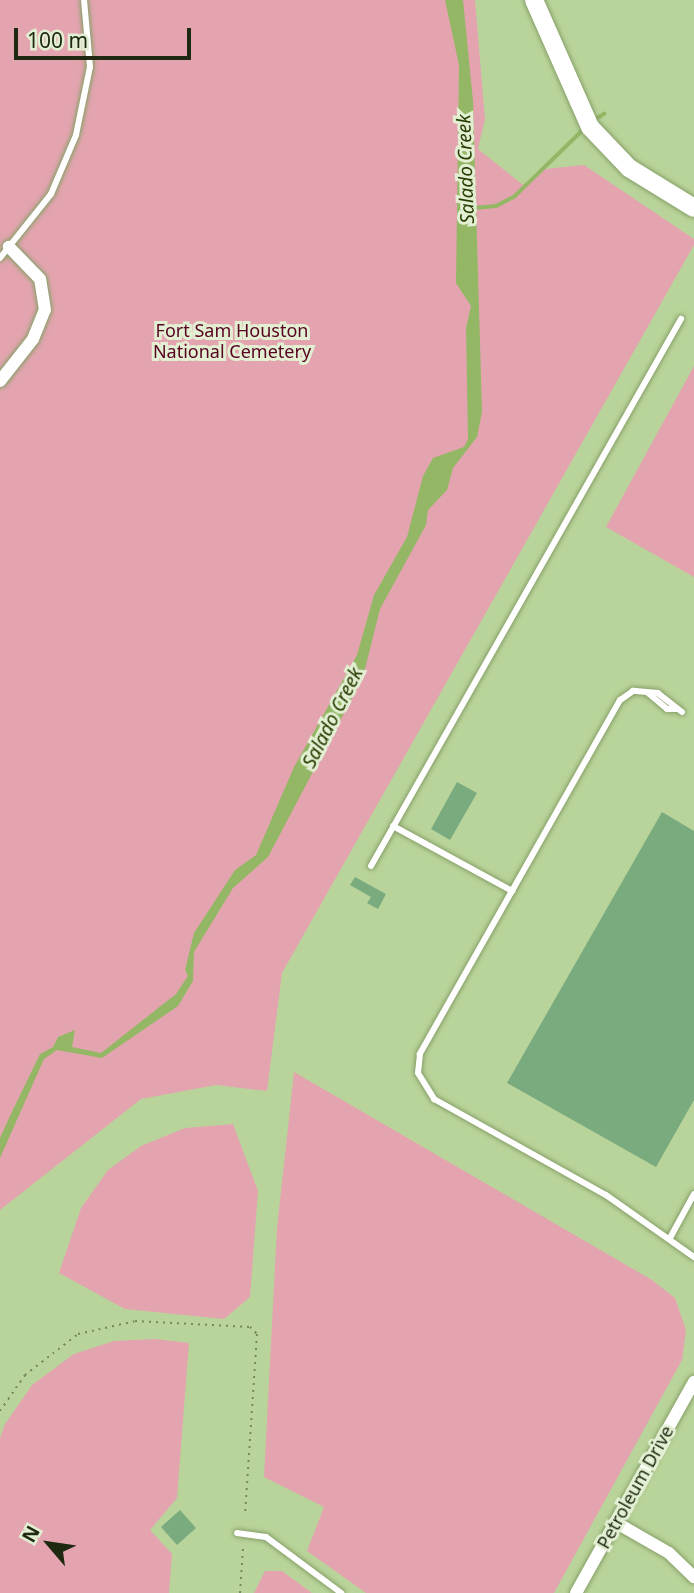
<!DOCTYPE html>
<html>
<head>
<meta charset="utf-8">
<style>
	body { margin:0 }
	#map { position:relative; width:694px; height:1593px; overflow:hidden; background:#b9d49a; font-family:"Noto Sans",sans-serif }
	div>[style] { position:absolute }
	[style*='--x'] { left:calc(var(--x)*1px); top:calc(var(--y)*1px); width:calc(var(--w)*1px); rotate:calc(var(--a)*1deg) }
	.green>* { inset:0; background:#e3a4af }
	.water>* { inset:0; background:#94b765 }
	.stream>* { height:3.5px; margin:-1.75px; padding:0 1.75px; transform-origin:1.75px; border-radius:1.75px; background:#94b765 }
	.building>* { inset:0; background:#79ab7f }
	.path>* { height:2px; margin-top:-1px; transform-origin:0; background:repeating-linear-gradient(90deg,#74885d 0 2px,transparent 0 7px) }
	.roads { filter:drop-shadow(0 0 2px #87a068) drop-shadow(0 0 2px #87a068) }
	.lane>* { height:6px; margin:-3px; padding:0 3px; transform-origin:3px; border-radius:3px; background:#fff }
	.street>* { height:12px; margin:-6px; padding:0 6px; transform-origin:6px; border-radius:6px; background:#fff }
	.secondary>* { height:18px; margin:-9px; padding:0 9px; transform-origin:9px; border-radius:9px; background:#fff }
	span { translate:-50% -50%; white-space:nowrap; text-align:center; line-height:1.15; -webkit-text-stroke:6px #e2efd2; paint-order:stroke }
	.park-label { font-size:18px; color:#590323 }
	.street-label { font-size:18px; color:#1f2912 }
	.water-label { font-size:19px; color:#273c00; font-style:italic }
	.north { position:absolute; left:14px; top:1509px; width:70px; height:70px; -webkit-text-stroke:5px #e2efd2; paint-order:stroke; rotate:299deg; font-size:19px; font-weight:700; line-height:28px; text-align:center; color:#1f2912 }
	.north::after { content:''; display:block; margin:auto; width:24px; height:32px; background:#1f2912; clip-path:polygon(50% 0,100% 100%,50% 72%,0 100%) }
	.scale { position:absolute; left:14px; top:28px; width:177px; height:32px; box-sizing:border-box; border:4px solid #1f2912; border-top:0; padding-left:9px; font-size:21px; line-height:24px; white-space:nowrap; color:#1f2912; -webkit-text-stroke:5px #e2efd2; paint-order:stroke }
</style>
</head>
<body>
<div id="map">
	<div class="green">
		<div style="clip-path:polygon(0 0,475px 0,485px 119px,478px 149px,523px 185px,545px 169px,584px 165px,694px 239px,694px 245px,282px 973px,267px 1091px,216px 1085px,141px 1099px,0 1210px)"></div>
		<div style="clip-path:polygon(694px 366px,694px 577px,606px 527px)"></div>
		<div style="clip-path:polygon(294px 1072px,652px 1280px,675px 1298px,686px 1330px,682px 1360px,554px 1593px,366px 1593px,307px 1551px,324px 1507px,264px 1477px,277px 1228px)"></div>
		<div style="clip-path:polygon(233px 1124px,258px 1191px,250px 1297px,224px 1319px,125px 1309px,59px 1273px,81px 1208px,108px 1170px,141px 1146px,185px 1128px)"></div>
		<div style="clip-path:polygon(155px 1339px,189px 1343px,177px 1498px,150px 1530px,172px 1554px,169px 1593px,0 1593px,0 1438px,5px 1424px,32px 1385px,74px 1354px,114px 1341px)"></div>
		<div style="clip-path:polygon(265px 1571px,282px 1571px,312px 1593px,254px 1593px)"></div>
	</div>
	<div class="water">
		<div style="clip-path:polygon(445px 0,463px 0,473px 101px,482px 412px,477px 437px,453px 468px,447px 490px,428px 510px,426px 525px,380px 609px,363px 677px,268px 857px,233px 888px,194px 952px,193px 981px,178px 1006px,102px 1058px,57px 1050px,44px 1059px,0 1158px,0 1138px,9px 1118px,40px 1054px,53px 1047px,58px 1037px,75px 1030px,72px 1047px,101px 1053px,176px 994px,188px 976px,185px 970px,194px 933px,235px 870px,256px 855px,294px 767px,357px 655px,374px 595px,407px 537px,423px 476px,433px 458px,464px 447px,468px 439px,466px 328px,471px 306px,456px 283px,459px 65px)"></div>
	</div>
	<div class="stream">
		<div style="--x:594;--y:120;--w:12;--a:-31"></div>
		<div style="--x:473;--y:208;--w:23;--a:-5"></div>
		<div style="--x:496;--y:206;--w:20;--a:-27"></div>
		<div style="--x:514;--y:197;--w:98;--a:-44.2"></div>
	</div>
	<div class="building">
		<div style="clip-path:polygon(457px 782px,477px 793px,450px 840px,431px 829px)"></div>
		<div style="clip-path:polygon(662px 812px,694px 831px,694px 1100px,656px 1167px,507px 1083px)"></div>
		<div style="clip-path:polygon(355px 877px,386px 894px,378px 909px,367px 903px,371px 897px,350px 885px)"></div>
		<div style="clip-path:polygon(180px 1510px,196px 1528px,177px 1545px,161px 1527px)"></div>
	</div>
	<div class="path">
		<div style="--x:0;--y:1411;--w:44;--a:-55.2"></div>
		<div style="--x:25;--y:1375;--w:67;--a:-37.7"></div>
		<div style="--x:78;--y:1334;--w:58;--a:-12.8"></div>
		<div style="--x:135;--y:1321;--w:115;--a:3"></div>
		<div style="--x:250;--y:1327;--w:10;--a:45"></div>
		<div style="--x:257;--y:1334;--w:182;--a:93.8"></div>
		<div style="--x:240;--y:1593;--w:45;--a:-86.2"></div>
	</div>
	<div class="roads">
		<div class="lane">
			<div style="--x:0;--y:258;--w:82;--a:-51.4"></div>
			<div style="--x:51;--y:194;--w:64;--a:-67"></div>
			<div style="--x:76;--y:135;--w:69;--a:-78.4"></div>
			<div style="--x:90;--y:67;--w:67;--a:-95.1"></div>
			<div style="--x:648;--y:693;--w:25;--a:40"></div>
			<div style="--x:667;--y:709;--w:10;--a:0"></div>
			<div style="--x:682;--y:712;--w:31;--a:-142"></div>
			<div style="--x:658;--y:693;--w:25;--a:-175"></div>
			<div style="--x:633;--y:691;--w:16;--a:145"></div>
			<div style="--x:620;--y:700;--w:407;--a:119.5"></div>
			<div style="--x:420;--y:1054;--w:19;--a:96"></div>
			<div style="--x:418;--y:1073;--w:31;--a:58"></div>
			<div style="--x:434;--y:1099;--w:197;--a:29.2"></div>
			<div style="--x:606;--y:1195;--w:108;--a:35.2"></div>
			<div style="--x:393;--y:826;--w:136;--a:28.6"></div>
			<div style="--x:371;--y:866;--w:629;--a:-60.46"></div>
			<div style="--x:670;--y:1238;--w:50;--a:-61.4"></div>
			<div style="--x:237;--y:1533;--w:29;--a:8"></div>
			<div style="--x:266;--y:1537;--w:94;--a:36.7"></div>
		</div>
		<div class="street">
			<div style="--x:0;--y:381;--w:53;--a:-51.8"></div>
			<div style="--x:33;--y:339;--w:31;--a:-68"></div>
			<div style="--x:45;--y:310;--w:31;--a:-99"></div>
			<div style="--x:40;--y:279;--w:45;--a:-134.1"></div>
			<div style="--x:615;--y:1522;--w:62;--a:29.9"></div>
			<div style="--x:669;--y:1553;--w:35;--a:44"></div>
			<div style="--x:576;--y:1593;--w:242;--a:-60.8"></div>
		</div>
		<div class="secondary">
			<div style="--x:534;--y:0;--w:139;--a:66.2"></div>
			<div style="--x:590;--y:127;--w:57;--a:46.4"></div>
			<div style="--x:629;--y:168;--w:76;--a:31.6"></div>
		</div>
	</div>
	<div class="park-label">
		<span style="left:232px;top:341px">Fort Sam Houston<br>National Cemetery</span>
	</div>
	<div class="street-label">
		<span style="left:635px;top:1487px;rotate:-61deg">Petroleum Drive</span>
	</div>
	<div class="water-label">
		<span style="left:466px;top:169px;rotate:-92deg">Salado Creek</span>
		<span style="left:333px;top:718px;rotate:-63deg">Salado Creek</span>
	</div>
	<div class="north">N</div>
	<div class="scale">100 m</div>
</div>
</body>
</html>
